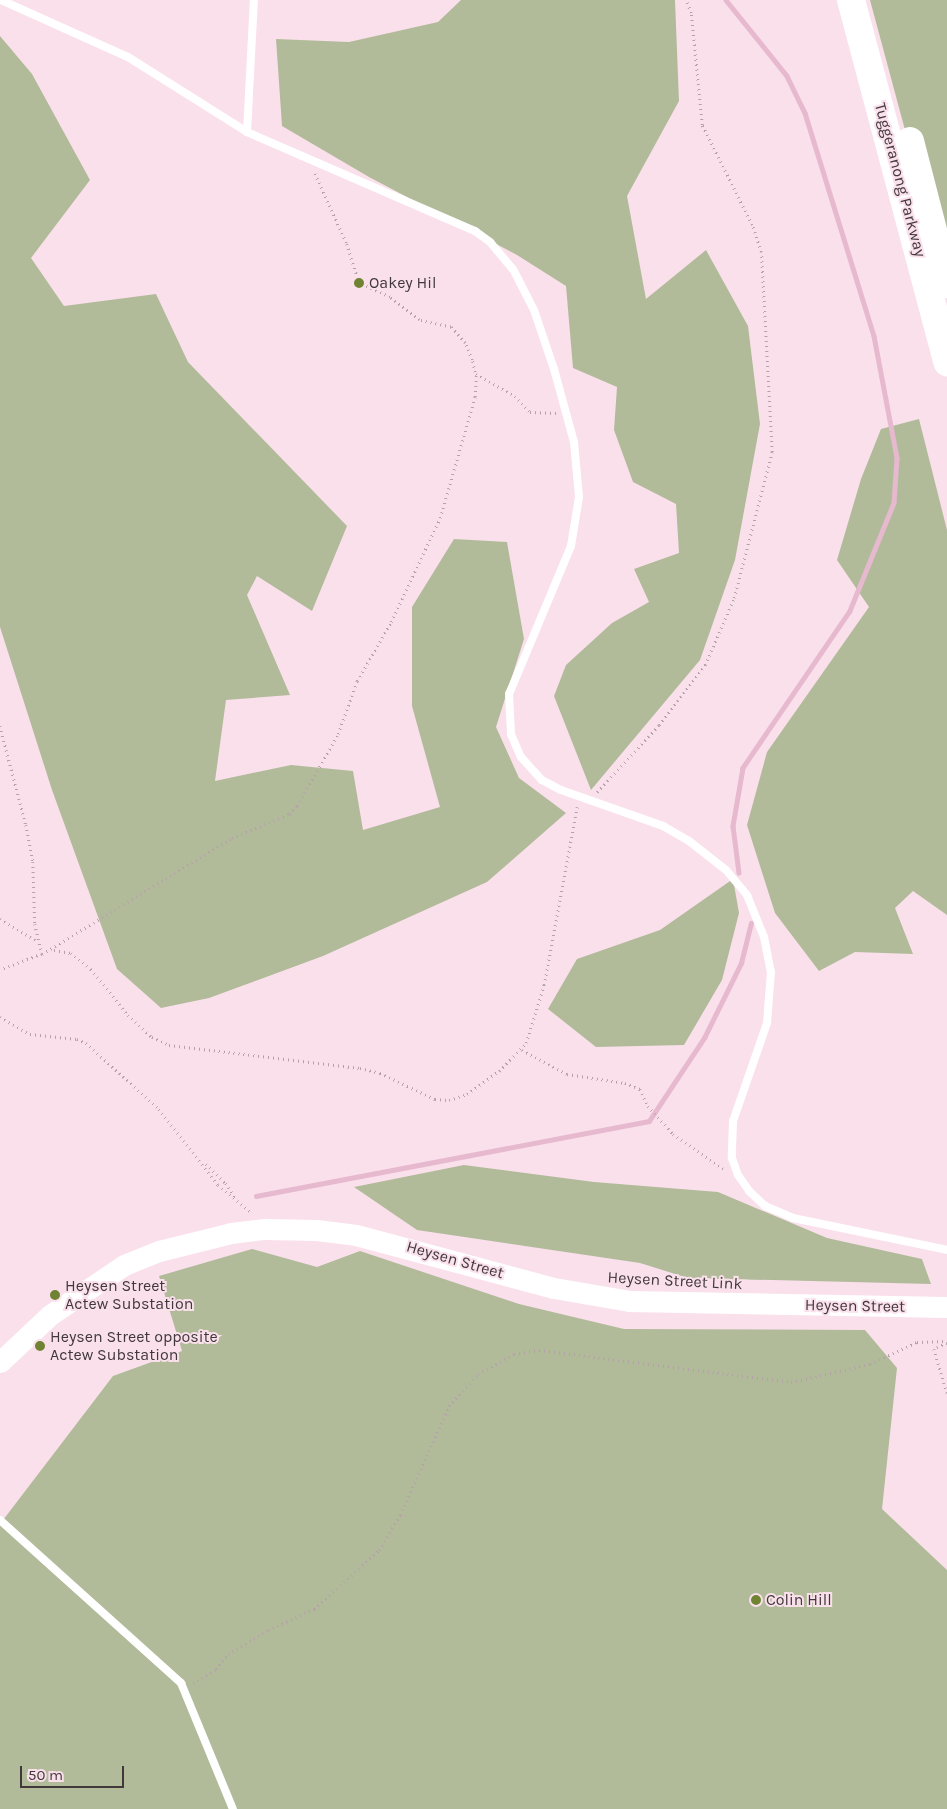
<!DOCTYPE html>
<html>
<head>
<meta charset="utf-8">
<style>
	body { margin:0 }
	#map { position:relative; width:947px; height:1809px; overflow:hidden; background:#fae0eb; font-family:Karla,sans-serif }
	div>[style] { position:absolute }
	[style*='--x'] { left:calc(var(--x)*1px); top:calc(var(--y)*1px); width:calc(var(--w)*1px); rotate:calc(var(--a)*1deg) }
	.green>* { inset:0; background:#b1bb9a }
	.stream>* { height:4.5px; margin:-2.25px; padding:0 2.25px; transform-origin:2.25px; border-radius:2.25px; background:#e6b9ce }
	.path>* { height:2.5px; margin-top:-1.25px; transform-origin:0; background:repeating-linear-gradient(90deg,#b4a1a9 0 1px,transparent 0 5px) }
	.service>* { height:8px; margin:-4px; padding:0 4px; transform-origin:4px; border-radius:4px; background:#fff }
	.secondary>* { height:21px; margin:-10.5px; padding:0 10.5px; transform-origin:10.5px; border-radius:10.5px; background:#fff }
	.motorway>* { height:28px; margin:-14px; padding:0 14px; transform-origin:14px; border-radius:14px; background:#fff }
	.dots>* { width:14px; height:14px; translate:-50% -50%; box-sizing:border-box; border:2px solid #fae0eb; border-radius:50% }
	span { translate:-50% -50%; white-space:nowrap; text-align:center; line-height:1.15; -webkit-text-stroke:4px #fae0eb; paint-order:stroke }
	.street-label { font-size:16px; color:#41383c }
	.poi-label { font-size:16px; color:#41383c }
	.left { translate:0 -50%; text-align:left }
	.scale { position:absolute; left:20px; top:1766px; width:104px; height:22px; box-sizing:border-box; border:2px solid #41383c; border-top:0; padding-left:6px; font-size:15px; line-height:18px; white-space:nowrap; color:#41383c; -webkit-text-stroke:4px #fae0eb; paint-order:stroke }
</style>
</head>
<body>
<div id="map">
	<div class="green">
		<div style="clip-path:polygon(461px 0,675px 0,679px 101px,627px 196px,646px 299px,706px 250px,748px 326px,760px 424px,735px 560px,700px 660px,591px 790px,554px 696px,566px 665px,612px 623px,649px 602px,634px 569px,679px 553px,676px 504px,633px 482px,614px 430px,617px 387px,573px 368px,566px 286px,517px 255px,369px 177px,282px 126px,276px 39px,349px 42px,438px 22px)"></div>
		<div style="clip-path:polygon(870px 0,947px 0,947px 286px)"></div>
		<div style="clip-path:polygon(0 36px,32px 74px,90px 180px,31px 258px,64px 306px,156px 294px,188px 362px,347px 526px,312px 611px,257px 576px,247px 595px,290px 695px,226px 700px,215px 781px,291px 765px,353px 771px,363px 830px,440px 807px,412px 706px,412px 607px,454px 539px,507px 542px,524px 639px,496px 727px,519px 778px,566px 813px,487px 882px,323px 956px,209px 998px,161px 1008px,117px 969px,52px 790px,0 627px)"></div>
		<div style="clip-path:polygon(919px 419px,947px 530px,947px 915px,913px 891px,895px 908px,913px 954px,855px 952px,819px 971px,775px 913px,747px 825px,767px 752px,869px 607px,837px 560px,861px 479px,881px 429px)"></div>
		<div style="clip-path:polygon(733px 879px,739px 913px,722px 980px,684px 1045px,596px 1047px,548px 1009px,577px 959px,660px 930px)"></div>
		<div style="clip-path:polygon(464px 1165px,594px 1182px,718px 1192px,827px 1238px,922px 1259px,931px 1284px,688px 1278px,640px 1263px,417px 1230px,354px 1187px)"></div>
		<div style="clip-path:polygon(252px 1249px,317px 1267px,360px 1251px,519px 1304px,624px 1329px,865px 1330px,897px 1368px,882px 1509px,947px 1570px,947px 1809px,0 1809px,0 1524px,113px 1376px,182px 1351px,159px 1276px)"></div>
	</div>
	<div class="stream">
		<div style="--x:726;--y:0;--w:97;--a:51.2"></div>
		<div style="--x:787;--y:76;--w:41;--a:64.1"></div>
		<div style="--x:805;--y:113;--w:233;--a:72.8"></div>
		<div style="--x:874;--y:336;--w:124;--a:79.3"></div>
		<div style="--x:897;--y:458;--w:45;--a:93.8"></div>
		<div style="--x:894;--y:503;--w:117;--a:112.2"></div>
		<div style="--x:850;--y:611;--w:190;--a:124.3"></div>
		<div style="--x:743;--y:768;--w:59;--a:99.8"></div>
		<div style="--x:733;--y:826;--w:47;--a:82.7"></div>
		<div style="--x:256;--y:1196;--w:400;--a:-10.8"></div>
		<div style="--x:649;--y:1121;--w:100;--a:-56.5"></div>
		<div style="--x:704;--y:1038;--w:84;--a:-63.7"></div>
		<div style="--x:741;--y:963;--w:41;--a:-76"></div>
	</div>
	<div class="path">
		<div style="--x:476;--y:374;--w:45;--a:29.4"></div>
		<div style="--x:515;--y:396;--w:22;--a:47"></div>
		<div style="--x:530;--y:412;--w:27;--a:2"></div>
		<div style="--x:0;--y:726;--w:102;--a:75.3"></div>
		<div style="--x:26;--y:825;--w:38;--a:79"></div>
		<div style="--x:33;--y:862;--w:62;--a:88.2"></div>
		<div style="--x:35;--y:924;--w:31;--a:77"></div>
		<div style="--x:42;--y:954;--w:45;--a:159.1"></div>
		<div style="--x:597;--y:792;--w:91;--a:-47.2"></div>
		<div style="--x:659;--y:725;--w:76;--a:-52.5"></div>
		<div style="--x:705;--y:665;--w:73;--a:-66.6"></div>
		<div style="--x:734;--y:598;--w:151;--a:-75.4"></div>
		<div style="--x:772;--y:452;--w:200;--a:-93.1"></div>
		<div style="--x:761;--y:252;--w:28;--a:-108"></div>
		<div style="--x:752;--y:225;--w:112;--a:-116.6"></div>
		<div style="--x:702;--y:125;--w:113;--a:-95.6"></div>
		<div style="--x:691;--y:13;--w:14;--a:-111"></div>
		<div style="--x:0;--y:919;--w:43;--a:30.7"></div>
		<div style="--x:54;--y:950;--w:17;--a:10"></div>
		<div style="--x:71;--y:953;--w:26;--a:39"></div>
		<div style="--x:91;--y:969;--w:59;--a:51.2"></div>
		<div style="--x:128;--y:1015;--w:33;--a:43"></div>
		<div style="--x:152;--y:1037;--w:19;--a:25"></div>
		<div style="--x:169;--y:1045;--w:192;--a:6.9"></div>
		<div style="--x:360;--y:1068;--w:21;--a:14"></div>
		<div style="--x:380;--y:1073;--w:61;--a:25.3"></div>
		<div style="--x:435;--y:1099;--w:14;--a:4"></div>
		<div style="--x:449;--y:1100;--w:19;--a:-18"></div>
		<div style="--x:467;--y:1094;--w:39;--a:-36"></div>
		<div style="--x:499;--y:1071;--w:39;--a:-46"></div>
		<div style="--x:526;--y:1043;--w:61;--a:-72.8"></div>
		<div style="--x:544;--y:985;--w:181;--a:-79.5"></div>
		<div style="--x:42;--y:954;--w:223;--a:-31.4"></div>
		<div style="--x:232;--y:838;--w:62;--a:-22.8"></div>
		<div style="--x:289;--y:814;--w:11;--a:-45"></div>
		<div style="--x:297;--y:806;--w:83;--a:-60.3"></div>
		<div style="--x:338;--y:734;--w:56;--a:-70.3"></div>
		<div style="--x:357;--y:681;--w:68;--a:-60"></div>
		<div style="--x:391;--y:622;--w:115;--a:-64.8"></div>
		<div style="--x:440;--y:518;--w:126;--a:-73.9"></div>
		<div style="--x:475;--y:397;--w:20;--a:-87"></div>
		<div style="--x:476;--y:377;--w:17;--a:-103"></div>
		<div style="--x:472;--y:360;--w:18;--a:-112"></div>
		<div style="--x:465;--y:343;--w:21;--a:-131"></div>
		<div style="--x:451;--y:327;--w:33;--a:-168"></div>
		<div style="--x:419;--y:320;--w:37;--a:-142"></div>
		<div style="--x:390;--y:297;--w:34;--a:-156"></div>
		<div style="--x:359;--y:283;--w:42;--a:-108"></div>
		<div style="--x:346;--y:243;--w:78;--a:-114.3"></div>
		<div style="--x:0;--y:1017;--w:34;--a:30"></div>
		<div style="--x:30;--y:1034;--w:47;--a:6.1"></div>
		<div style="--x:77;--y:1039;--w:10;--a:24"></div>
		<div style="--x:86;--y:1043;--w:98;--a:42.1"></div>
		<div style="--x:159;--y:1109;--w:96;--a:52.2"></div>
		<div style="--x:218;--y:1185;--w:43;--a:39.3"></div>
		<div style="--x:522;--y:1050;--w:51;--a:28.1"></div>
		<div style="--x:567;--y:1074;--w:59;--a:8.8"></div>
		<div style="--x:625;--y:1083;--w:16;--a:22"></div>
		<div style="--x:640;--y:1089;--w:19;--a:65"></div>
		<div style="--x:648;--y:1106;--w:38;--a:48"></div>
		<div style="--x:673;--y:1134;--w:63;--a:34.7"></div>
		<div style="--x:206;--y:1164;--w:28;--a:44"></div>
		<div style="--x:226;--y:1183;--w:19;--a:58"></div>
		<div style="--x:947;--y:1343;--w:14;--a:155"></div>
		<div style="--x:934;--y:1349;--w:46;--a:73.5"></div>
		<div style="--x:193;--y:1683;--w:27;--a:-31"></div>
		<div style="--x:216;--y:1669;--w:19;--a:-51"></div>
		<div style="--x:228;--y:1654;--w:47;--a:-31"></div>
		<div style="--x:268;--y:1630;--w:51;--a:-24.5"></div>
		<div style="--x:314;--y:1609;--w:88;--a:-42.2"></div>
		<div style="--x:379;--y:1550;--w:41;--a:-59"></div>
		<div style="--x:400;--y:1515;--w:120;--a:-65.8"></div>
		<div style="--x:449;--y:1406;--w:43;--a:-47.8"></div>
		<div style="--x:478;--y:1374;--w:41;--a:-29.1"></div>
		<div style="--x:514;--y:1354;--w:25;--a:-9"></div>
		<div style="--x:539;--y:1350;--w:254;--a:7.2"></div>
		<div style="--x:791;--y:1382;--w:81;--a:-12.8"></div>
		<div style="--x:870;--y:1364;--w:52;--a:-25.1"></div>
		<div style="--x:917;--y:1342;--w:30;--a:-2"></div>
	</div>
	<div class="service">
		<div style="--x:1;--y:0;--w:139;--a:24.2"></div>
		<div style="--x:128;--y:57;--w:141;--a:32.2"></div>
		<div style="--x:247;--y:132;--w:249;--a:23.5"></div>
		<div style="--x:475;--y:231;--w:19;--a:36"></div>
		<div style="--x:490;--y:242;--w:35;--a:50"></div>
		<div style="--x:513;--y:269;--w:46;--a:62.9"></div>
		<div style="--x:534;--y:310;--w:62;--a:71.3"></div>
		<div style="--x:554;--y:369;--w:76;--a:74.7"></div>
		<div style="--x:574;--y:442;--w:55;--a:84.8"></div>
		<div style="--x:579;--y:497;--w:50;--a:99.3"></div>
		<div style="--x:571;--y:546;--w:160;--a:112.7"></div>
		<div style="--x:509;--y:694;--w:40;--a:87.1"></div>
		<div style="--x:511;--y:734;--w:25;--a:67"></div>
		<div style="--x:521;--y:757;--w:31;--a:48"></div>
		<div style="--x:542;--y:780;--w:21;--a:28"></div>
		<div style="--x:561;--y:790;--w:108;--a:19.4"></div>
		<div style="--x:663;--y:826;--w:30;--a:30"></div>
		<div style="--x:689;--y:841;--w:47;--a:38.1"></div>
		<div style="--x:726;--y:870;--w:33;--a:50"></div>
		<div style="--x:747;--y:895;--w:45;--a:68"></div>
		<div style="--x:764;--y:937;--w:36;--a:79"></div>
		<div style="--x:771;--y:972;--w:51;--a:94.5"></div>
		<div style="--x:767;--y:1023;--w:104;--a:109.1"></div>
		<div style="--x:733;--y:1121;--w:37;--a:92"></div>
		<div style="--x:732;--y:1158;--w:18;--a:71"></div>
		<div style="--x:738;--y:1175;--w:19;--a:55"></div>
		<div style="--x:749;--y:1191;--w:22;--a:43"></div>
		<div style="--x:765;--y:1206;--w:30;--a:23"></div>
		<div style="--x:793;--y:1218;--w:157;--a:11.7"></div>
		<div style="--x:247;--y:132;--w:132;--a:-87"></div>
		<div style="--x:0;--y:1520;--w:244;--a:42"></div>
		<div style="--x:181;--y:1683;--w:136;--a:67.6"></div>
	</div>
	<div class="secondary">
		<div style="--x:0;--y:1362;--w:69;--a:-43.2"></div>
		<div style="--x:50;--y:1315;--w:89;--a:-34"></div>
		<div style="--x:124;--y:1265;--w:38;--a:-22"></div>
		<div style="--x:159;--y:1251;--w:74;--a:-14"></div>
		<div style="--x:231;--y:1233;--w:34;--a:-7"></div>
		<div style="--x:265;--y:1229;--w:51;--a:1.1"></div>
		<div style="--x:316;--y:1230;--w:40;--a:7.1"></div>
		<div style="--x:356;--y:1235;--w:205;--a:15"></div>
		<div style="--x:554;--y:1288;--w:76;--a:9.8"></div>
		<div style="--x:629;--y:1301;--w:318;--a:1.1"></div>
	</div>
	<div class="motorway">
		<div style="--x:851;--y:0;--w:375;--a:75.1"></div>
		<div style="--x:910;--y:141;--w:148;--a:75.5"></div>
	</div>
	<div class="dots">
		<div style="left:359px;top:283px;background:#708333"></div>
		<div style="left:55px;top:1295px;background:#708333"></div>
		<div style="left:40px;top:1346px;background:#708333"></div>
		<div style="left:756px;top:1600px;background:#708333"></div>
	</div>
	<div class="street-label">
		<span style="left:900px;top:180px;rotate:75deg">Tuggeranong Parkway</span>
		<span style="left:455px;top:1260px;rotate:16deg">Heysen Street</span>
		<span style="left:675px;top:1281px;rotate:3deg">Heysen Street Link</span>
		<span style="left:855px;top:1306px;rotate:1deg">Heysen Street</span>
	</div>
	<div class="poi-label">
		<span class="left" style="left:369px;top:283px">Oakey Hil</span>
		<span class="left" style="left:65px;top:1295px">Heysen Street<br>Actew Substation</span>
		<span class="left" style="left:50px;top:1346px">Heysen Street opposite<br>Actew Substation</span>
		<span class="left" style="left:766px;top:1600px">Colin Hill</span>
	</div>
	<div class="scale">50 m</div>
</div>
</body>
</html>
